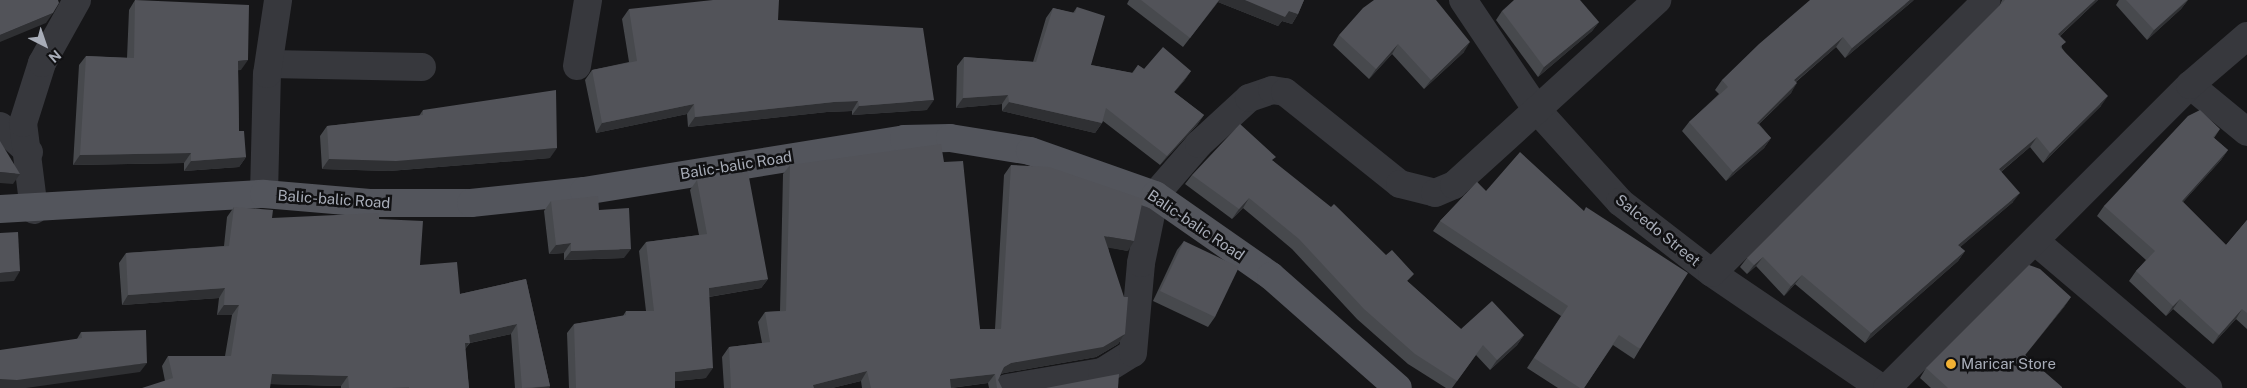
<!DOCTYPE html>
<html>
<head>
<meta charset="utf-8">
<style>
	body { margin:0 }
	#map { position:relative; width:2247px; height:388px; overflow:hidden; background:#161618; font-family:"Public Sans",sans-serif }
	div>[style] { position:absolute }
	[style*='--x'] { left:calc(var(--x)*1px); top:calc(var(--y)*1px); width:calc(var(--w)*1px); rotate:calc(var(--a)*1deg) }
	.minor>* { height:28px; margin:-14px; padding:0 14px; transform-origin:14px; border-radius:14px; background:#37383d }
	.major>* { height:28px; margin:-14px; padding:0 14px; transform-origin:14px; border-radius:14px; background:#53555c }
	.wall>* { inset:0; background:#47494d }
	.shaded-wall>* { inset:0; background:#2f3033 }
	.building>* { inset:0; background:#525359 }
	.dots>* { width:14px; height:14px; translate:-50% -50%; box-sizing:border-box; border:2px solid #111113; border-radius:50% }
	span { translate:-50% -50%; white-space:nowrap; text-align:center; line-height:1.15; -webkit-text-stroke:5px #111113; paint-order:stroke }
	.street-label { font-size:15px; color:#a8adb8 }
	.poi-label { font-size:15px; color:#a8adb8 }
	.left { translate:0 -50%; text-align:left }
	.north { position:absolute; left:20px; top:20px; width:50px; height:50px; -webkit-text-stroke:4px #111113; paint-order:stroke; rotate:139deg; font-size:14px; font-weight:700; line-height:20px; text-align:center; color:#a8adb8 }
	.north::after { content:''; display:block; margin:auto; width:18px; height:22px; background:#a8adb8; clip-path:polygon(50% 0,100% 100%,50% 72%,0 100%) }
</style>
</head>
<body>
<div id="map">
	<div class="minor">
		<div style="--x:1463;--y:0;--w:133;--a:56.1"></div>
		<div style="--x:1537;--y:110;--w:124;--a:47.9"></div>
		<div style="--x:1620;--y:202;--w:116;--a:37.7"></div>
		<div style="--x:1712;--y:273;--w:204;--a:34.2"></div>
		<div style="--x:269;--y:64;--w:153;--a:1.1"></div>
		<div style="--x:577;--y:66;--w:67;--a:-80.5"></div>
		<div style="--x:2190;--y:85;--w:74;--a:39.5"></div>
		<div style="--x:0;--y:126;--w:39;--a:42"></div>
		<div style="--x:264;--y:194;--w:120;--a:-88.6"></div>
		<div style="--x:267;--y:74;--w:75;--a:-81.5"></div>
		<div style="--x:34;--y:210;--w:88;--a:-97.2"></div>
		<div style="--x:23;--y:123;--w:63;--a:-72.4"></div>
		<div style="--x:42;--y:63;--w:72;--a:-60.9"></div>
		<div style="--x:2036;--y:242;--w:226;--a:40.3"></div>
		<div style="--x:1712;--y:273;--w:387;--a:-44.8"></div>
		<div style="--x:1007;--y:388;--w:96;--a:-9.6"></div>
		<div style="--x:1102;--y:372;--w:36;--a:-32"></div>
		<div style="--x:1133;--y:353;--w:90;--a:-84.9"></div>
		<div style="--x:1141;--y:263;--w:69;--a:-78.4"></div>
		<div style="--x:1155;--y:195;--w:67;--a:-49.2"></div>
		<div style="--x:1199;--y:144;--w:68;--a:-42.6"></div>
		<div style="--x:1249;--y:98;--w:24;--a:-19"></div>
		<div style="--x:1272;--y:90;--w:13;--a:9"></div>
		<div style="--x:1285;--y:92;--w:147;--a:38.7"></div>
		<div style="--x:1400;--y:184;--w:36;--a:14"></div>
		<div style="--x:1435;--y:193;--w:21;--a:-23"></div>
		<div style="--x:1454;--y:185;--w:275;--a:-42.3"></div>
		<div style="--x:1887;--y:388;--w:429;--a:-45"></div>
		<div style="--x:2190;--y:85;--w:75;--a:-40.7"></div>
	</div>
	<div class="major">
		<div style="--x:0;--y:209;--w:264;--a:-3.3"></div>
		<div style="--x:264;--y:194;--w:106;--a:4.9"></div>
		<div style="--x:370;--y:203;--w:101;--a:0"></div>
		<div style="--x:471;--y:203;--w:114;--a:-6.1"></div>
		<div style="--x:584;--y:191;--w:324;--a:-9.2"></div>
		<div style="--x:904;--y:139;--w:46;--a:-1.2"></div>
		<div style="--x:950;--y:138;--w:81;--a:9.2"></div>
		<div style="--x:1030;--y:151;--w:133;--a:19.4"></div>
		<div style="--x:1155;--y:195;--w:141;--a:34.9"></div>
		<div style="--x:1271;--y:276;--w:169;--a:41.4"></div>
	</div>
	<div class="wall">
		<div style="clip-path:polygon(135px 0,241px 70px,238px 70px,239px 131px,246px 157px,239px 167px,184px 171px,184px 163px,73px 165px,79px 65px,86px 56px,127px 58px,129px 10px)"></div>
		<div style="clip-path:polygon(1129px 0,1304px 0,1298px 14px,1292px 24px,1282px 21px,1278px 26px,1218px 2px,1183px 47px,1127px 4px)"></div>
		<div style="clip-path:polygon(1914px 0,1845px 58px,1836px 47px,1796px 82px,1791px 93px,1759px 124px,1771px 138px,1764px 148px,1726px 181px,1682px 131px,1689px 122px,1719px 94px,1715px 90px,1722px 80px)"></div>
		<div style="clip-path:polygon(2002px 0,2098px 0,2060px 36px,2062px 48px,2101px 106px,2043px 163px,2030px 147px,2001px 172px,2013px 202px,1960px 247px,1965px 251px,1958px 261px,1865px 343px,1795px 284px,1784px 296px,1756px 266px,1747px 274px,1740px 267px,1747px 258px,1999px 7px)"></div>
		<div style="clip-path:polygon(2119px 0,2188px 0,2181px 9px,2147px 40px,2116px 5px)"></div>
		<div style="clip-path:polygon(1077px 7px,1091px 65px,1132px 73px,1138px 65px,1144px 69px,1191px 71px,1184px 81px,1174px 92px,1204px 115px,1197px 125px,1160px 165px,1103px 121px,1102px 123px,1095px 133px,1002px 111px,1002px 104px,956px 108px,957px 66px,964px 57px,1033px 62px,1046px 18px,1053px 8px,1073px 13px)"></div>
		<div style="clip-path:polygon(629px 9px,778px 20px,927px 110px,852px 115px,852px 111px,827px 112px,688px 127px,687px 114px,596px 133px,585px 80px,592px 70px,629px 62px,622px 19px)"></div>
		<div style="clip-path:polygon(1502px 11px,1599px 22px,1592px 31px,1538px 77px,1496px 20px)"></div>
		<div style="clip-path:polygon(1339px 35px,1464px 52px,1424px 89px,1392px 54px,1369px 79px,1333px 45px)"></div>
		<div style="clip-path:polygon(423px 110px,550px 158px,389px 171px,322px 169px,320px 136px,327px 126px,419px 116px)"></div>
		<div style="clip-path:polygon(2220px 129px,2214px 138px,2228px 150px,2221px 160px,2183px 202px,2226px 245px,2247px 220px,2247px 329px,2236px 319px,2213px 344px,2173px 309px,2166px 316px,2129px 281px,2136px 271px,2146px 260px,2097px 216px,2104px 206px)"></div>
		<div style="clip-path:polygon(1273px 161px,1461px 329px,1524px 335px,1517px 345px,1490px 370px,1476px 355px,1452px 388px,1446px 388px,1408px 364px,1357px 319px,1292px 249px,1243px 208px,1232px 219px,1185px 184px,1192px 175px)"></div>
		<div style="clip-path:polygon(944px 162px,980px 329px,995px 329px,1004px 175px,1011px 165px,1128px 251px,1108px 247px,1125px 334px,1118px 344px,1096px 357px,1004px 373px,1001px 374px,998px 380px,1002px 388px,989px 388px,988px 383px,951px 388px,862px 388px,861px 381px,832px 388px,724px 388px,722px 357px,729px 347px,762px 343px,758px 322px,765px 312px,780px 311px,783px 174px,790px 165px)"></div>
		<div style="clip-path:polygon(697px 180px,768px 279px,761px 288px,709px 297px,706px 378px,675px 381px,675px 388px,569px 388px,567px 333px,574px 324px,623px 316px,626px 311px,646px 311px,639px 251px,646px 242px,699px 235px,690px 190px)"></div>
		<div style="clip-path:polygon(1477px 182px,1640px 349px,1634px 359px,1613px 345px,1584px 388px,1558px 388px,1527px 368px,1561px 316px,1433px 231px,1440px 221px)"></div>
		<div style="clip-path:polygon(551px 201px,599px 210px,624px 258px,564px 260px,564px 253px,549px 254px,544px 211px)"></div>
		<div style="clip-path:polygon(234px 207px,272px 218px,379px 219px,420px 265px,460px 294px,526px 279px,550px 386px,549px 388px,515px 388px,511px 334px,470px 343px,465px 349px,469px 388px,341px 388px,341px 386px,165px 381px,162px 366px,168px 356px,225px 356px,232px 315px,217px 315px,219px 298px,122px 305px,119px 263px,126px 253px,224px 246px,227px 217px)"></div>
		<div style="clip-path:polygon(1184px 241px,1215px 317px,1208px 327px,1153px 301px,1177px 250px)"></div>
		<div style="clip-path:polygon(2071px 297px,2064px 307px,2025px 355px,2062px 388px,1931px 388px,1920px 378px,1926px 368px)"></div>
		<div style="clip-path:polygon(81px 332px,140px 372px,77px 339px)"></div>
	</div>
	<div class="shaded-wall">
		<div style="clip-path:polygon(1219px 0,1245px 0,1289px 11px,1298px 14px,1292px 24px,1282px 21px,1278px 26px,1218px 2px,1183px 47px)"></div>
		<div style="clip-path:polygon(1910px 0,1914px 0,1845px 58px,1852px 48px)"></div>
		<div style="clip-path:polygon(2095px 0,2098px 0,2051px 44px,2058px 34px)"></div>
		<div style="clip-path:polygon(2188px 0,2181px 9px,2147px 40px,2154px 30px)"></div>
		<div style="clip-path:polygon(53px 13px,46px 23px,0 42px,0 35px)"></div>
		<div style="clip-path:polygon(1599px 22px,1592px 31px,1538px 77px,1544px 67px)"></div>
		<div style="clip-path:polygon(1843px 37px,1836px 47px,1787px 89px,1794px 80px)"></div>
		<div style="clip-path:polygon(1470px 42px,1464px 52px,1424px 89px,1431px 80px)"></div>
		<div style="clip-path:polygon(1398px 44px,1392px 54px,1369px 79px,1376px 69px)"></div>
		<div style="clip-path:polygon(248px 60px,241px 70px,231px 71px,238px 61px)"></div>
		<div style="clip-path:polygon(1191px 71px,1184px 81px,1167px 101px,1174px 92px)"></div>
		<div style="clip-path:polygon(1797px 83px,1791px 93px,1750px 132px,1757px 123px)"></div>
		<div style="clip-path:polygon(1008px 95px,1002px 104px,956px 108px,963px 98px)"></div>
		<div style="clip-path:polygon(2108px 96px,2101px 106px,2043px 163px,2050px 153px)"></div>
		<div style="clip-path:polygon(934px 100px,927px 110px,852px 115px,859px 106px)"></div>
		<div style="clip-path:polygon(858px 101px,852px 111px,827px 112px,688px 127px,695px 117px,834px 102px)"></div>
		<div style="clip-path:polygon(1009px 102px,1102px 123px,1095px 133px,1002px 111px)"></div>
		<div style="clip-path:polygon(694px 104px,687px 114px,596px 133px,602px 123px)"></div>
		<div style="clip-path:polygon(1204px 115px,1197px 125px,1160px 165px,1167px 156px)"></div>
		<div style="clip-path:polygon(2037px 137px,2030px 147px,1992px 179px,1999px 169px)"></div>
		<div style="clip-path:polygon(1771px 138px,1764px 148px,1726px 181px,1733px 172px)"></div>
		<div style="clip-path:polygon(557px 148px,550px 158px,389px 171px,322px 169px,329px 159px)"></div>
		<div style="clip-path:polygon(2228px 150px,2221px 160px,2175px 211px,2182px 201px)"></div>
		<div style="clip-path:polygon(191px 153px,184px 163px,73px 165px,80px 155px)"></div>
		<div style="clip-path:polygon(246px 157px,239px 167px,184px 171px,191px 161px)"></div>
		<div style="clip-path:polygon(0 172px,20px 174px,13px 184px,0 183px)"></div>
		<div style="clip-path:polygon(2020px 193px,2013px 202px,1952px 254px,1958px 245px)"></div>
		<div style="clip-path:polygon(1249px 198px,1243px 208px,1232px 219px,1239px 209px)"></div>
		<div style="clip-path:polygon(1104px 236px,1134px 241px,1128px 251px,1098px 246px)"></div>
		<div style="clip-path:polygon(571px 243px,564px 253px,549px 254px,556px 245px)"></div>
		<div style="clip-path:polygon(631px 249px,624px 258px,564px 260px,571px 251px)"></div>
		<div style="clip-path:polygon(1965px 251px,1958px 261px,1865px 343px,1871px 333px)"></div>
		<div style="clip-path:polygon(1763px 257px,1756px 266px,1747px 274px,1754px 265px)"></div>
		<div style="clip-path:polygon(20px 271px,14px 281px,0 282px,0 273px)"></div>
		<div style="clip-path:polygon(1802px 275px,1795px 284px,1784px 296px,1791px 286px)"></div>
		<div style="clip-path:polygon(768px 279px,761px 288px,702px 298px,709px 288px)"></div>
		<div style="clip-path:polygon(225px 288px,219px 298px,122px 305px,128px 295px)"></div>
		<div style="clip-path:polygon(2071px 297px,2064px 307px,2018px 364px,2025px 355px)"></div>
		<div style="clip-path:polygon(2180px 299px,2173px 309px,2166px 316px,2173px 306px)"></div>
		<div style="clip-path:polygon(224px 305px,239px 305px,232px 315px,217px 315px)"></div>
		<div style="clip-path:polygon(2242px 309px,2236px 319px,2213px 344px,2219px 335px)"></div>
		<div style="clip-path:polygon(517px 324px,511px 334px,469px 343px,463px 353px,458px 353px,469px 335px)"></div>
		<div style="clip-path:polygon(1125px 334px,1118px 344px,1096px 357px,1004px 373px,997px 376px,1004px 367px,1011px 363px)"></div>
		<div style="clip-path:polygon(1524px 335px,1517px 345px,1490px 370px,1497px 360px)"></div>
		<div style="clip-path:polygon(147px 363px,140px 372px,26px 388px,0 388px,0 379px)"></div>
		<div style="clip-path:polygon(713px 368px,706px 378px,668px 382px,675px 372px)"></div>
		<div style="clip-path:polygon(867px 371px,861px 381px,832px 388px,811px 388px,813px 385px)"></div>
		<div style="clip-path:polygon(272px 374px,348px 376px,341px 386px,265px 384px)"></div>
		<div style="clip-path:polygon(995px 374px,988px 383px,949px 388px,950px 379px)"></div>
		<div style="clip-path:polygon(550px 386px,549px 388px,532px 388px)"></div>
	</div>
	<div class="building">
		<div style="clip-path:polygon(0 0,58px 0,59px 3px,53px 13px,0 35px)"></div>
		<div style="clip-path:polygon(135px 0,249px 5px,248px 60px,238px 61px,239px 131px,244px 131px,246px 157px,191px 161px,191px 153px,80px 155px,86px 56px,134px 58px)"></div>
		<div style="clip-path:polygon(713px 0,779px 0,778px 20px,923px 28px,934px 100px,859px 106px,858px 101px,834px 102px,695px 117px,694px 104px,602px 123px,592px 70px,637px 61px,629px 9px)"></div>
		<div style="clip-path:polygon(1141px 0,1219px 0,1190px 38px)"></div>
		<div style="clip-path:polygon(1245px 0,1304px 0,1298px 14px,1289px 11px,1285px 17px)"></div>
		<div style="clip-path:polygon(1374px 0,1436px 0,1470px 42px,1431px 80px,1398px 44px,1376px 69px,1339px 35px,1363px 8px)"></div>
		<div style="clip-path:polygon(1514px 0,1580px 0,1599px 22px,1544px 67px,1502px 11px)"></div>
		<div style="clip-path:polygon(1810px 0,1910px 0,1852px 48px,1843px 37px,1794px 80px,1797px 83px,1757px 123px,1771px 138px,1733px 172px,1689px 122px,1728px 87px,1722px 80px,1759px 44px)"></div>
		<div style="clip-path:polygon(2005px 0,2095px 0,2058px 34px,2066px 42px,2060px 47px,2108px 96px,2050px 153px,2037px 137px,1999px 169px,2020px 193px,1958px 245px,1965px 251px,1871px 333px,1802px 275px,1791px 286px,1763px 257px,1754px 265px,1747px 258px)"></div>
		<div style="clip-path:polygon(2126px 0,2187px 0,2154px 30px)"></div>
		<div style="clip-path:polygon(1077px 7px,1105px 16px,1091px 65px,1133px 73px,1138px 65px,1144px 69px,1163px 47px,1191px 71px,1174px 92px,1204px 115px,1167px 156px,1106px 108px,1102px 123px,1009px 102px,1008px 95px,963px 98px,964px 57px,1036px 62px,1053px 8px,1075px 13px)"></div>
		<div style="clip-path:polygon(556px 90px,557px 148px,396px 161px,329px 159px,327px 126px,423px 115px,423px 110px)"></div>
		<div style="clip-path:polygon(2200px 110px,2220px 129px,2213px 137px,2228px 150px,2182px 201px,2226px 245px,2247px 220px,2247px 313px,2242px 309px,2219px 335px,2180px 299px,2173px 306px,2136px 271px,2155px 251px,2104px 206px,2188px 116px)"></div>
		<div style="clip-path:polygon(1240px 124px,1276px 157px,1272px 160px,1331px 207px,1334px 204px,1386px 255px,1392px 250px,1414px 274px,1407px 281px,1461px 329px,1492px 301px,1524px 335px,1497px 360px,1483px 345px,1457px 381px,1415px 354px,1364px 309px,1299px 239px,1249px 198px,1239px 209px,1192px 175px)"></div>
		<div style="clip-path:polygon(0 141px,20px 174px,0 172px)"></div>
		<div style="clip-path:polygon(941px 144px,944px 162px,963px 161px,980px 329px,1001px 329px,1011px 165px,1049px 167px,1143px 199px,1134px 241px,1104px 236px,1124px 297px,1128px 297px,1125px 334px,1103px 347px,1011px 363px,1004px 367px,998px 380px,1002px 388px,997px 388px,995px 374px,950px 379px,951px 388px,871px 388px,867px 371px,813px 385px,814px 388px,731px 388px,729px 347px,770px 342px,765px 312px,786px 311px,790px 165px)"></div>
		<div style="clip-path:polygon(1520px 152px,1584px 211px,1586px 207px,1688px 273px,1640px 349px,1619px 335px,1584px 388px,1580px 388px,1534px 358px,1568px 306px,1440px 221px,1477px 182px,1486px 191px)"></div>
		<div style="clip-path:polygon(748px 172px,768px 279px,709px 288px,713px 368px,675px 372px,675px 388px,576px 388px,574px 324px,626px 315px,626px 311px,654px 311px,646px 242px,707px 234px,697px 180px)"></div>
		<div style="clip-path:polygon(598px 196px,599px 210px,629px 208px,631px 249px,571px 251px,571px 243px,556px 245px,551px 201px)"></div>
		<div style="clip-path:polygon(234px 207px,273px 210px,272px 218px,379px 213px,379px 219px,423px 221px,420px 265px,457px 262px,460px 294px,526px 279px,550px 386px,522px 388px,517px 324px,469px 335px,470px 343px,465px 343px,469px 388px,409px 388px,409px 387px,391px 388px,349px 388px,348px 376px,272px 374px,270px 388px,142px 388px,173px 378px,168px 356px,231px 356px,239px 305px,224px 305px,225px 288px,128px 295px,126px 253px,229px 246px)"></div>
		<div style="clip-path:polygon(18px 232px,20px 271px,0 273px,0 233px)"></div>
		<div style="clip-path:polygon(1184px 241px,1239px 267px,1215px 317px,1160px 291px)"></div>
		<div style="clip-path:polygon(2029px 265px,2040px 269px,2071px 297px,2025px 355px,2062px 387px,2062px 388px,1948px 388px,1926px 368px)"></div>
		<div style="clip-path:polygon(146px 330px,147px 363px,17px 380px,0 379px,0 350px,82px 338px,81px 332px)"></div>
		<div style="clip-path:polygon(1119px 374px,1118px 388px,1046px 388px)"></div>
	</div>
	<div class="dots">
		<div style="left:1951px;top:364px;background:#f2b134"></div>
	</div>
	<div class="street-label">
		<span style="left:736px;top:165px;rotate:-9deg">Balic-balic Road</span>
		<span style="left:334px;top:199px;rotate:4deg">Balic-balic Road</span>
		<span style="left:1196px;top:225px;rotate:34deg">Balic-balic Road</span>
		<span style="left:1658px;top:230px;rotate:39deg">Salcedo Street</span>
	</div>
	<div class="poi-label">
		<span class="left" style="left:1961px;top:364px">Maricar Store</span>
	</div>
	<div class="north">N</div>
</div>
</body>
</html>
